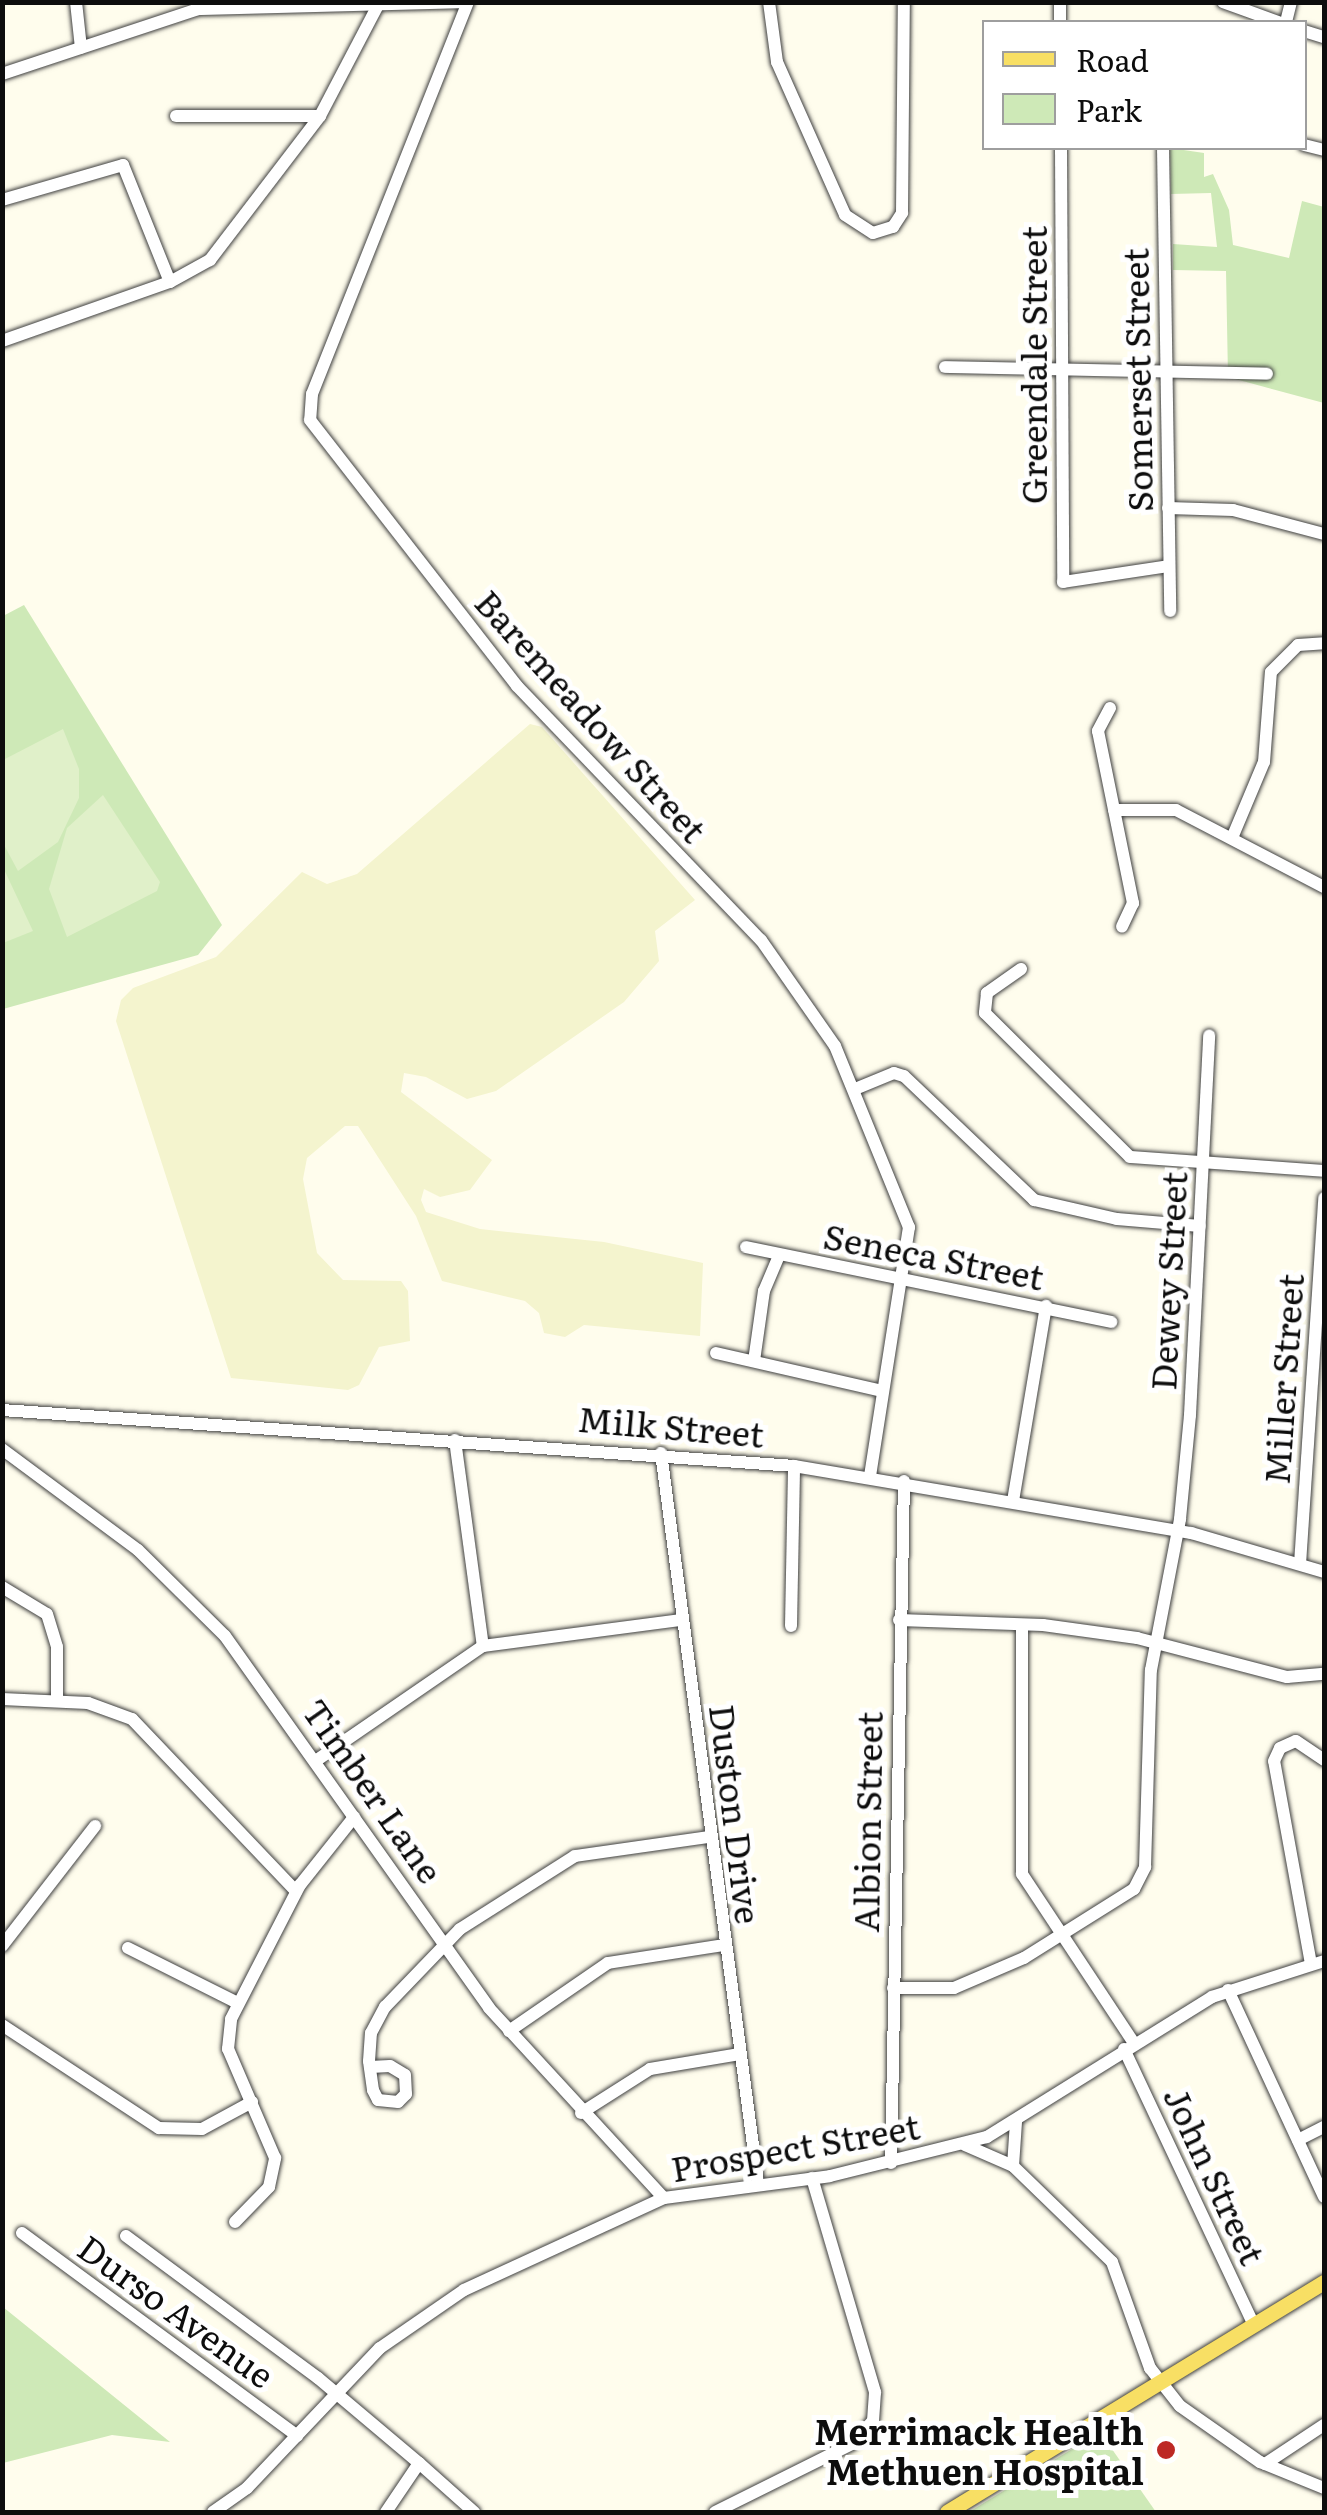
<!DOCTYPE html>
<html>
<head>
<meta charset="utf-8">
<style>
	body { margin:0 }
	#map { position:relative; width:1327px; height:2515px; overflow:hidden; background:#fffded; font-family:Literata,serif }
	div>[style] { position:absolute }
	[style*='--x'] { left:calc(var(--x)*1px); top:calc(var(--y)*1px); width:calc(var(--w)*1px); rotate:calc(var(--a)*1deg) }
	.farmland>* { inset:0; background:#f4f4ce }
	.green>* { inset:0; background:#cee9b7 }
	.pitch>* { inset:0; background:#e0f0c9 }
	.roads { filter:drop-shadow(0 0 2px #404040) drop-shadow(0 0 2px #404040) }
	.minor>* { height:12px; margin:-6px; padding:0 6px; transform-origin:6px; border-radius:6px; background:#fff }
	.major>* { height:15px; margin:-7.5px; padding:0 7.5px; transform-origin:7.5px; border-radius:7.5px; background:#f8df64 }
	.dots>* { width:28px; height:28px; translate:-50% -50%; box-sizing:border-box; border:5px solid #fff; border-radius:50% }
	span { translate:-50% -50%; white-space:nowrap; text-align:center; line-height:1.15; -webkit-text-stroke:10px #fff; paint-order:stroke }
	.street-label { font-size:35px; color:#0d0d0d }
	.poi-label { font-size:35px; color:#0d0d0d; font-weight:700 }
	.right { translate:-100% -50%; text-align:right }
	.frame { position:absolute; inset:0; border:5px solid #0d0d0d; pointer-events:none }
	.legend { position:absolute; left:982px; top:20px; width:325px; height:130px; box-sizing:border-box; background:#fff; border:2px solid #9e9e9e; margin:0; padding:12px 18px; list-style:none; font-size:30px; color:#0d0d0d }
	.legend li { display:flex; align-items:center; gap:20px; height:50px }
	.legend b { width:50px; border:2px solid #9e9e9e }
</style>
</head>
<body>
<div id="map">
	<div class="farmland">
		<div style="clip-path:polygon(530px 724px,542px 727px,695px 900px,655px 931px,659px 961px,624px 1002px,496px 1091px,467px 1099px,426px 1077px,404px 1073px,401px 1092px,492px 1160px,470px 1190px,440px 1197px,424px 1189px,421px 1200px,426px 1212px,480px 1229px,604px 1242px,703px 1263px,700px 1336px,584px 1325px,565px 1337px,544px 1333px,539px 1313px,525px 1301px,442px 1281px,416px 1216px,358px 1126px,345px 1126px,307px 1158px,303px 1179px,317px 1253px,343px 1280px,401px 1281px,408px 1291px,410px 1341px,379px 1347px,359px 1385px,348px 1390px,231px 1378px,116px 1021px,121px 1000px,133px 988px,216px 957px,302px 872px,327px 884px,357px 874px)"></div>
	</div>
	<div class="green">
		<div style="clip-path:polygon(1170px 148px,1204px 153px,1204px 177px,1213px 174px,1229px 210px,1233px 245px,1289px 258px,1302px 201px,1324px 207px,1324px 403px,1228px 377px,1226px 271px,1173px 270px,1173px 244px,1217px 247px,1211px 193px,1171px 194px)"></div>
		<div style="clip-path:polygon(24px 605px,222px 925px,198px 955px,3px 1009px,3px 616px)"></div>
		<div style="clip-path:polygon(3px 2307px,170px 2442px,112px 2435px,3px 2463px)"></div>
		<div style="clip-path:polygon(1100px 2432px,1156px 2512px,969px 2512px)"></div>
	</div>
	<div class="pitch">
		<div style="clip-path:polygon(63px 729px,79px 769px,79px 798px,58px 842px,18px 871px,3px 843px,3px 760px)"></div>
		<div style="clip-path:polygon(103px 795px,160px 882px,157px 891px,67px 937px,49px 889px,67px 828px)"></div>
		<div style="clip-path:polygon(2px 865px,33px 931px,3px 943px,2px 943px)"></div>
	</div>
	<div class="roads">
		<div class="minor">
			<div style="--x:76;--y:2;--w:46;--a:83.8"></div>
			<div style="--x:468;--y:2;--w:422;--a:111.7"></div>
			<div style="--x:312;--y:394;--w:26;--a:94"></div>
			<div style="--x:310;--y:420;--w:337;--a:52.1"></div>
			<div style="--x:517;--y:686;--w:352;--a:46.2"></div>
			<div style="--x:761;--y:940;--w:129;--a:55.1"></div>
			<div style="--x:835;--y:1046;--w:196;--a:67.8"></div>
			<div style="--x:909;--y:1227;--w:252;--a:98.9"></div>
			<div style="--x:769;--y:2;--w:61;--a:82.4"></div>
			<div style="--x:777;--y:62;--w:167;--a:66"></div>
			<div style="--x:845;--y:215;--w:33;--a:33"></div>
			<div style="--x:873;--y:233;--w:21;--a:-17"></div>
			<div style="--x:893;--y:227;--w:17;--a:-57"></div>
			<div style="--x:902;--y:213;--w:211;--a:-89.5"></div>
			<div style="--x:1060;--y:2;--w:20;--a:90"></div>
			<div style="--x:1223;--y:2;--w:59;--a:20"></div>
			<div style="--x:1286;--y:22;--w:21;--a:-76"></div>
			<div style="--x:1304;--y:31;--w:21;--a:17"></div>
			<div style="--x:2;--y:74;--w:206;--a:-18.3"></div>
			<div style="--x:198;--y:9;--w:264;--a:-1.5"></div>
			<div style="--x:176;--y:116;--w:144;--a:0"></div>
			<div style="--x:1304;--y:145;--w:21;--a:14"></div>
			<div style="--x:1061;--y:148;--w:434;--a:89.7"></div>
			<div style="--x:1063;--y:582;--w:107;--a:-8.6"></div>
			<div style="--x:1163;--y:148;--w:463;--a:89.1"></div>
			<div style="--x:2;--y:200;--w:126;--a:-16.1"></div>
			<div style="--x:123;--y:165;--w:126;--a:68.1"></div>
			<div style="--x:2;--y:341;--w:178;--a:-19.4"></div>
			<div style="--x:170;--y:282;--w:46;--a:-28.8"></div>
			<div style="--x:210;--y:260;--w:181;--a:-52.6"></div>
			<div style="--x:320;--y:116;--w:125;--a:-62.4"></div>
			<div style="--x:945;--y:367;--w:322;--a:1.2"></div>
			<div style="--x:1168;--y:508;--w:65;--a:1.8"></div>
			<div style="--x:1233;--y:510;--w:94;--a:14.8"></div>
			<div style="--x:1110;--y:708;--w:26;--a:118"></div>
			<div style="--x:1098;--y:731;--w:176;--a:78.5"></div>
			<div style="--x:1133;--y:903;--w:26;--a:115"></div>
			<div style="--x:1114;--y:810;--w:62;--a:0"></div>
			<div style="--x:1176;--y:810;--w:167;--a:27.5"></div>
			<div style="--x:1232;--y:838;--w:82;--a:-67.2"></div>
			<div style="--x:1264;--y:762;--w:90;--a:-85.6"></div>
			<div style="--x:1271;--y:672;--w:38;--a:-45"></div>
			<div style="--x:1298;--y:645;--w:26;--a:-4"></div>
			<div style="--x:1021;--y:969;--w:42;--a:144.8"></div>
			<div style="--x:987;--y:993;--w:20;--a:96"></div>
			<div style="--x:985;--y:1013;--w:204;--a:44.8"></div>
			<div style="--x:1130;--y:1157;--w:195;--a:4.1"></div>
			<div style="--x:855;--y:1089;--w:42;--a:-22.3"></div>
			<div style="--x:894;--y:1073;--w:10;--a:17"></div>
			<div style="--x:904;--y:1076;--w:180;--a:43.6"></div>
			<div style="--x:1034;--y:1200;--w:85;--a:12.9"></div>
			<div style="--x:1117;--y:1219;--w:83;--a:4.8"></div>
			<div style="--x:746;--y:1247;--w:373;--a:11.6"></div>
			<div style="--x:716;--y:1353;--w:170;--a:12.9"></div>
			<div style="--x:754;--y:1361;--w:71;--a:-81.9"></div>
			<div style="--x:764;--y:1291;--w:38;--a:-67"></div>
			<div style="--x:2;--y:1410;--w:794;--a:4.04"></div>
			<div style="--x:794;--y:1466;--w:403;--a:9.6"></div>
			<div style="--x:1191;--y:1533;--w:139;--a:16.3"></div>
			<div style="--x:455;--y:1440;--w:208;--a:82.3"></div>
			<div style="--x:2;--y:1449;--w:169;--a:36.6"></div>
			<div style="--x:138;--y:1550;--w:122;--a:44.7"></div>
			<div style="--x:225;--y:1636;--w:456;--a:54.6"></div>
			<div style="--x:489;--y:2008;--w:258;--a:47.4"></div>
			<div style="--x:661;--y:1453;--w:736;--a:82.43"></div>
			<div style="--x:1013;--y:1501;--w:198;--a:-80.4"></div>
			<div style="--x:1300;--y:1564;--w:367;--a:-86.2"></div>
			<div style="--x:2;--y:1587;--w:52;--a:31"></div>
			<div style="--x:47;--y:1614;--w:34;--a:73"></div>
			<div style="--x:57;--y:1647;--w:54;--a:90"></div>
			<div style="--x:899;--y:1620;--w:144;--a:2"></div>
			<div style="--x:1043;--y:1625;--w:95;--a:7.9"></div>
			<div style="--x:1137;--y:1638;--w:155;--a:14.6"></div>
			<div style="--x:1287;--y:1677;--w:37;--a:-5"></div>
			<div style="--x:1022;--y:1625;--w:249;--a:90"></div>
			<div style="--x:1022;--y:1874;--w:203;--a:56.5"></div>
			<div style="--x:791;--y:1626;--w:160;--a:-88.9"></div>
			<div style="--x:2;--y:1699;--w:86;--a:2.7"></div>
			<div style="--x:88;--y:1703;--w:47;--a:20"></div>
			<div style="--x:132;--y:1719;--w:238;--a:46.4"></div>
			<div style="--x:317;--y:1760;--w:201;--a:-34.5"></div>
			<div style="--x:483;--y:1646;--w:200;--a:-7.5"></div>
			<div style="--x:2;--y:1946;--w:152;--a:-52.2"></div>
			<div style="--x:128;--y:1948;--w:123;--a:26.6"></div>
			<div style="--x:1311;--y:1964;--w:206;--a:-100.3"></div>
			<div style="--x:1274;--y:1761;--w:14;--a:-65"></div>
			<div style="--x:1280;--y:1748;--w:17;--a:-24"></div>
			<div style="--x:1296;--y:1741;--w:34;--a:34"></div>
			<div style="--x:893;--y:1988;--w:61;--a:0"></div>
			<div style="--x:954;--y:1988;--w:76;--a:-23.2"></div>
			<div style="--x:1024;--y:1958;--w:130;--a:-32.1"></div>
			<div style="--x:1134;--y:1889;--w:25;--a:-63"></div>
			<div style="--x:1145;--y:1867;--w:197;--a:-88.3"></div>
			<div style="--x:1151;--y:1670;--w:154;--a:-79.1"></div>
			<div style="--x:1180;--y:1519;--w:104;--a:-84.5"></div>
			<div style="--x:1190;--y:1415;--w:380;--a:-87.1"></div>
			<div style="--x:1228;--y:1990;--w:228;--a:65.1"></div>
			<div style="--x:2;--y:2025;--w:188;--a:33.3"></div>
			<div style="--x:159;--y:2128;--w:43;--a:1.3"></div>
			<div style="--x:202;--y:2129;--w:57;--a:-28.4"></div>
			<div style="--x:509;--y:2031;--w:120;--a:-34.5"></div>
			<div style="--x:608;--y:1963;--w:117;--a:-8.8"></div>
			<div style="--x:1124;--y:2049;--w:305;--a:64.8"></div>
			<div style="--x:370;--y:2067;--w:20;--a:-3"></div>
			<div style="--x:390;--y:2066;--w:17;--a:31"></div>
			<div style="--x:405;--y:2075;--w:19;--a:87"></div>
			<div style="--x:406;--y:2094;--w:11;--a:135"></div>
			<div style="--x:398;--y:2102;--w:20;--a:-174"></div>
			<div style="--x:378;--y:2100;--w:11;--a:-117"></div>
			<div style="--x:373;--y:2090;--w:29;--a:-98"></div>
			<div style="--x:369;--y:2061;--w:28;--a:-86"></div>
			<div style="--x:371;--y:2033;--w:30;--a:-62"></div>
			<div style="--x:385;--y:2007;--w:108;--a:-46.1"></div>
			<div style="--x:460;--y:1929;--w:136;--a:-32.4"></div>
			<div style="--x:575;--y:1856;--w:135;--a:-8.1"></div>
			<div style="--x:581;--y:2113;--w:82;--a:-32.5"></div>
			<div style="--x:650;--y:2069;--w:91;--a:-9.5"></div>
			<div style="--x:1016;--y:2122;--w:44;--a:93.9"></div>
			<div style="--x:1013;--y:2166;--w:138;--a:44.1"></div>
			<div style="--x:1112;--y:2262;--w:113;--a:70.3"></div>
			<div style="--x:1150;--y:2368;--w:48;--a:51.7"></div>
			<div style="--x:1180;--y:2406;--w:98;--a:35"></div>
			<div style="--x:1260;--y:2462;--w:69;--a:22.1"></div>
			<div style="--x:1298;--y:2140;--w:29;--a:-27"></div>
			<div style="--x:965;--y:2145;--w:52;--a:23.6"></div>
			<div style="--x:891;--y:2163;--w:682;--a:-88.91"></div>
			<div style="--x:235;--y:2222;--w:49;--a:-45.8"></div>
			<div style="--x:269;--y:2187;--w:30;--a:-78"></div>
			<div style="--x:275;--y:2158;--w:119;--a:-113.3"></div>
			<div style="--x:228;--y:2049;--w:30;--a:-84"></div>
			<div style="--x:231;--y:2019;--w:151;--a:-62.8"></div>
			<div style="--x:300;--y:1885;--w:87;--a:-51.5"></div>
			<div style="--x:22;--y:2233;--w:342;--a:36.4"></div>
			<div style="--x:126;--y:2236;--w:239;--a:36.5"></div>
			<div style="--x:318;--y:2378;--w:132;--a:40.1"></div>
			<div style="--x:1265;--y:2464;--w:71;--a:-33.5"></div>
			<div style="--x:213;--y:2512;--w:42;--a:-35.2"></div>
			<div style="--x:247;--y:2488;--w:193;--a:-46.5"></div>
			<div style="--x:380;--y:2348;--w:102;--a:-34.6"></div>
			<div style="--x:464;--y:2290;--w:220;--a:-24.7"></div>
			<div style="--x:664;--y:2198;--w:167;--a:-7.5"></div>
			<div style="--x:830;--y:2176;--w:162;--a:-14"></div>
			<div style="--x:987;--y:2137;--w:265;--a:-31.9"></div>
			<div style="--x:1212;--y:1997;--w:118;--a:-17.8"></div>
			<div style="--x:386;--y:2512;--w:59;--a:-56"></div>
			<div style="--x:419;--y:2463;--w:74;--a:41.7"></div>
			<div style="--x:715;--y:2512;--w:153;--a:-26.4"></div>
			<div style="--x:852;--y:2444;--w:31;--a:-48"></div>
			<div style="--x:873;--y:2421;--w:29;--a:-86"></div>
			<div style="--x:875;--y:2392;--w:223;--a:-106.4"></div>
		</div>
		<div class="major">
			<div style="--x:947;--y:2512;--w:442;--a:-31.4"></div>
		</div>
	</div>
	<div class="dots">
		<div style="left:1166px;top:2450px;background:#bd2925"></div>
	</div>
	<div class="street-label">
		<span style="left:1032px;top:365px;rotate:-90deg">Greendale Street</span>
		<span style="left:1136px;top:380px;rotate:-91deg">Somerset Street</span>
		<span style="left:592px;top:715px;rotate:48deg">Baremeadow Street</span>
		<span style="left:934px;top:1255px;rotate:11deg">Seneca Street</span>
		<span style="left:1167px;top:1281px;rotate:-87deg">Dewey Street</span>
		<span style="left:1282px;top:1379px;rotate:-86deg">Miller Street</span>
		<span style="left:671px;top:1425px;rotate:5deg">Milk Street</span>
		<span style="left:374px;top:1790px;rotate:55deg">Timber Lane</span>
		<span style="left:737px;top:1814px;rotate:83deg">Duston Drive</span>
		<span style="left:866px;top:1822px;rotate:-89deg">Albion Street</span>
		<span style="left:795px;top:2146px;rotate:-10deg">Prospect Street</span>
		<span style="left:1216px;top:2175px;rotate:65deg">John Street</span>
		<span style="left:177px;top:2310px;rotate:36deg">Durso Avenue</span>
	</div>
	<div class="poi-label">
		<span class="right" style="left:1144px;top:2450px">Merrimack Health<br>Methuen Hospital</span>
	</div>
	<div class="frame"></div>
	<ul class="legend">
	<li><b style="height:12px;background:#f8df64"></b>Road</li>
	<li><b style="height:28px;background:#cee9b7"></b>Park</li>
	</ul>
</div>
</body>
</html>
